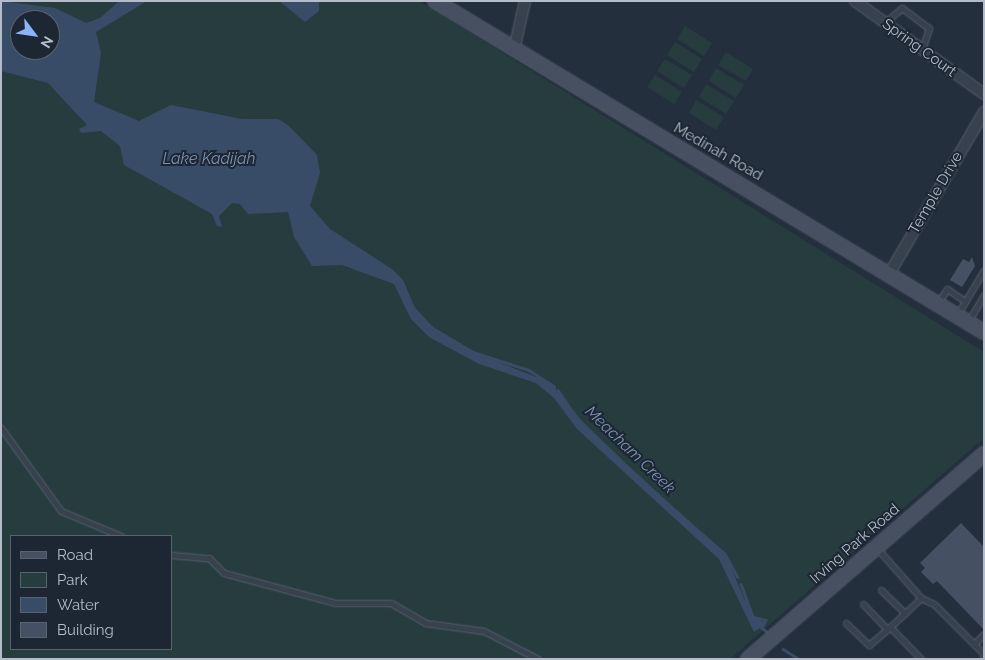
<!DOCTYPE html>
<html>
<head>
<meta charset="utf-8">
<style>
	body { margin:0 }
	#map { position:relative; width:985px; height:660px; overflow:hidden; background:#242f3e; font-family:Raleway,sans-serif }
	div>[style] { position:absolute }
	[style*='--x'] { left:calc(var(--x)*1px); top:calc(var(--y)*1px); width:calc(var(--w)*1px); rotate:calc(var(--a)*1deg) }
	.green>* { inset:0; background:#263c3f }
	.water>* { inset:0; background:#394c67 }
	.stream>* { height:2.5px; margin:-1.25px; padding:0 1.25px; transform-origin:1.25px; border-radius:1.25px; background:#394c67 }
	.building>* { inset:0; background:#455162 }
	.roads { filter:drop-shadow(0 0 1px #565f6c) drop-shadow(0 0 1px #565f6c) }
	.lane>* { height:5px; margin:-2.5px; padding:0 2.5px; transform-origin:2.5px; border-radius:2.5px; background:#38414e }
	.street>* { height:10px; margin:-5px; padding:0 5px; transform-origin:5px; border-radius:5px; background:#38414e }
	.secondary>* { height:14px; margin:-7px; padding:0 7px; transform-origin:7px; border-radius:7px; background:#465061 }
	span { translate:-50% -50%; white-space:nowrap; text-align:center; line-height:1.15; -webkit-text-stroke:4px #1d2633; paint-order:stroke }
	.street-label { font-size:15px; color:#b4bcc9 }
	.water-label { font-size:16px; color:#7c92b1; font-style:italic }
	.frame { position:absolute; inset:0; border:2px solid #b4bcc9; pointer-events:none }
	.legend { position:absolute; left:10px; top:535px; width:162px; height:115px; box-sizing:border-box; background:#1d2633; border:1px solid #59626f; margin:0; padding:6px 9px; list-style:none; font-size:15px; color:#b4bcc9 }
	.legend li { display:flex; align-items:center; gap:10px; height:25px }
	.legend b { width:25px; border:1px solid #59626f }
	.north { position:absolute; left:10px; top:10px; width:50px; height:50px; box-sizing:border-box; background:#1d2633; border:1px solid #59626f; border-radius:50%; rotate:121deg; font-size:14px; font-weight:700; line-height:20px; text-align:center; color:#b4bcc9 }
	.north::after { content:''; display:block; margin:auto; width:18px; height:22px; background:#8ab4f8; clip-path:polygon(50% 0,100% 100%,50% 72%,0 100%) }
</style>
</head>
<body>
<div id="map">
	<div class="green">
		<div style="clip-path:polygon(evenodd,1px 1px,419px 1px,984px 352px,984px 438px,730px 659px,1px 659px,1px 1px,20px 20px,50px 20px,50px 50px,20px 50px,20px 20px,1px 1px,11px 536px,171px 536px,171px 649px,11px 649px,11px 536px)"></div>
		<div style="clip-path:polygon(685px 26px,712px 43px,704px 56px,677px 39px)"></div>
		<div style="clip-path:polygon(675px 42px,702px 59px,694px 72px,667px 55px)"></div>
		<div style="clip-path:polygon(726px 52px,753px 69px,746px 81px,718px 65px)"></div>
		<div style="clip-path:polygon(665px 59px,692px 75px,684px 88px,657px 71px)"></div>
		<div style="clip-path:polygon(716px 68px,744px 85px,736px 98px,709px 81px)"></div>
		<div style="clip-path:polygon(655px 75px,682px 92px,674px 104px,647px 87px)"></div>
		<div style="clip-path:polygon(706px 84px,734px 101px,726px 114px,699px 97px)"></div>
		<div style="clip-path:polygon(696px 100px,724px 117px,716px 130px,689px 113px)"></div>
	</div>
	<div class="water">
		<div style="clip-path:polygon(evenodd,1px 1px,55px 8px,86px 23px,100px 18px,119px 1px,147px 1px,96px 32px,101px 53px,94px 102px,139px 121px,171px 105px,242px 119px,278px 119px,289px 126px,317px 155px,320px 173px,310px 206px,330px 229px,392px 269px,403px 280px,413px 307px,431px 327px,473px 352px,551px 383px,590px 431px,725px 554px,751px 614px,766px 624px,754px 632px,719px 559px,577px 429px,554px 398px,536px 383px,479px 364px,429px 337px,411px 319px,394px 284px,342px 265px,312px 266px,294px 237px,288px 212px,248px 214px,240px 204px,232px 203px,219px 216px,222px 227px,217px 226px,212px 214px,124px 165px,120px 146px,101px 131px,81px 133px,79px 129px,87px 125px,48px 83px,1px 71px,1px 1px,20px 20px,50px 20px,50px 50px,20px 50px,20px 20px)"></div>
		<div style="clip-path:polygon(279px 1px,319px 1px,319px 11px,305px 22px)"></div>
	</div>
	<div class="stream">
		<div style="--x:402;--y:281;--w:28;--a:67"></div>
		<div style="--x:413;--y:307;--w:27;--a:48"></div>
		<div style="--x:431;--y:327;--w:49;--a:30.8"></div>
		<div style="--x:473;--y:352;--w:59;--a:17.8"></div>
		<div style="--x:529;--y:370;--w:30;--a:33"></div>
		<div style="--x:558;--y:390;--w:34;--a:56"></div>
		<div style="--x:577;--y:418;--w:75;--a:43.9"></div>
		<div style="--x:637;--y:475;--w:17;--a:45"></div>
		<div style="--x:653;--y:491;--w:96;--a:41.2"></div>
		<div style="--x:725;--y:554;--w:26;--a:61"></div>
		<div style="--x:741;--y:584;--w:35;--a:70"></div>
		<div style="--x:753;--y:617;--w:13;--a:13"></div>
		<div style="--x:766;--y:620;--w:9;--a:117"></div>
		<div style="--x:762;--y:628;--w:5;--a:37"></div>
		<div style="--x:783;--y:649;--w:19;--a:32"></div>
	</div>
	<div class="building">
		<div style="clip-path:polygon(972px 257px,975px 266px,962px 287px,950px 280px,963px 259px,969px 262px)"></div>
		<div style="clip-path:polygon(961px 523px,984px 547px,984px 630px,937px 581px,933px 584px,921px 572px,925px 568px,920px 563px)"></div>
	</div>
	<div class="roads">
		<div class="lane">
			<div style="--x:884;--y:23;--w:23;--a:-40"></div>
			<div style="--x:902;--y:8;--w:34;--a:37"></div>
			<div style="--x:929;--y:28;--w:23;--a:108"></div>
			<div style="--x:938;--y:302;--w:16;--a:-55"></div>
			<div style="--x:947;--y:289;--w:22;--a:34"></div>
			<div style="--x:957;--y:315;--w:52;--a:-59"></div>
			<div style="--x:969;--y:320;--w:29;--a:-59"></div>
			<div style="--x:1;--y:428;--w:102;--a:54.1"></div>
			<div style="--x:61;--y:511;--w:65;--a:22.6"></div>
			<div style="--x:876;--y:547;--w:68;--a:48.6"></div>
			<div style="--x:921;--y:598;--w:14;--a:25"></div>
			<div style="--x:934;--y:604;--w:71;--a:45"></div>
			<div style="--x:171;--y:555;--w:38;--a:5"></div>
			<div style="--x:209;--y:558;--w:21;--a:45"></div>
			<div style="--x:224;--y:573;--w:115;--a:15.1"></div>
			<div style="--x:335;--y:603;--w:56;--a:0"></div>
			<div style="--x:391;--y:603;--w:39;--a:30"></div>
			<div style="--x:425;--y:623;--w:60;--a:7.7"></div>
			<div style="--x:484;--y:631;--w:61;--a:27.4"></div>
			<div style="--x:881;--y:590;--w:33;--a:44"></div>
			<div style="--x:905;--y:613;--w:22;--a:-43"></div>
			<div style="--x:863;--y:604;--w:35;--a:46"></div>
			<div style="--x:846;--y:623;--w:32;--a:44"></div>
			<div style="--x:869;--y:645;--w:28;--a:-41"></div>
			<div style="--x:890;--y:627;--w:45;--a:45.9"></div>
			<div style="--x:890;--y:627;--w:21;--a:-43"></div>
			<div style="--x:974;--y:644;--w:14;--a:-45"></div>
			<div style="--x:982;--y:659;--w:3;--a:-45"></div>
		</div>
		<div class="street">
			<div style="--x:855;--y:1;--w:159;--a:35.8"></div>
			<div style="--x:514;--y:50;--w:50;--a:-77.3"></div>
			<div style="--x:889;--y:274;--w:188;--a:-59.6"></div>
		</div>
		<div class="secondary">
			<div style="--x:435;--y:1;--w:641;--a:31.09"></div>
			<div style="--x:748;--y:659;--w:313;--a:-41"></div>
		</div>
	</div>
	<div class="street-label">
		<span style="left:919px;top:48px;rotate:36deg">Spring Court</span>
		<span style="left:718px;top:152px;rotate:30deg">Medinah Road</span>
		<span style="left:936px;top:193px;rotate:-60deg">Temple Drive</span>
		<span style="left:855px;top:544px;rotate:-41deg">Irving Park Road</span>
	</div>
	<div class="water-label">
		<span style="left:209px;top:159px">Lake Kadijah</span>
		<span style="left:630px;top:450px;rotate:44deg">Meacham Creek</span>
	</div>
	<div class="frame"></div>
	<ul class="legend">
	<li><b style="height:6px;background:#465061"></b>Road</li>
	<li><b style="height:14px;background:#263c3f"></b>Park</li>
	<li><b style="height:14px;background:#394c67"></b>Water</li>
	<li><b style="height:14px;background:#455162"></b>Building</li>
	</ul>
	<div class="north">N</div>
</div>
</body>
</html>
